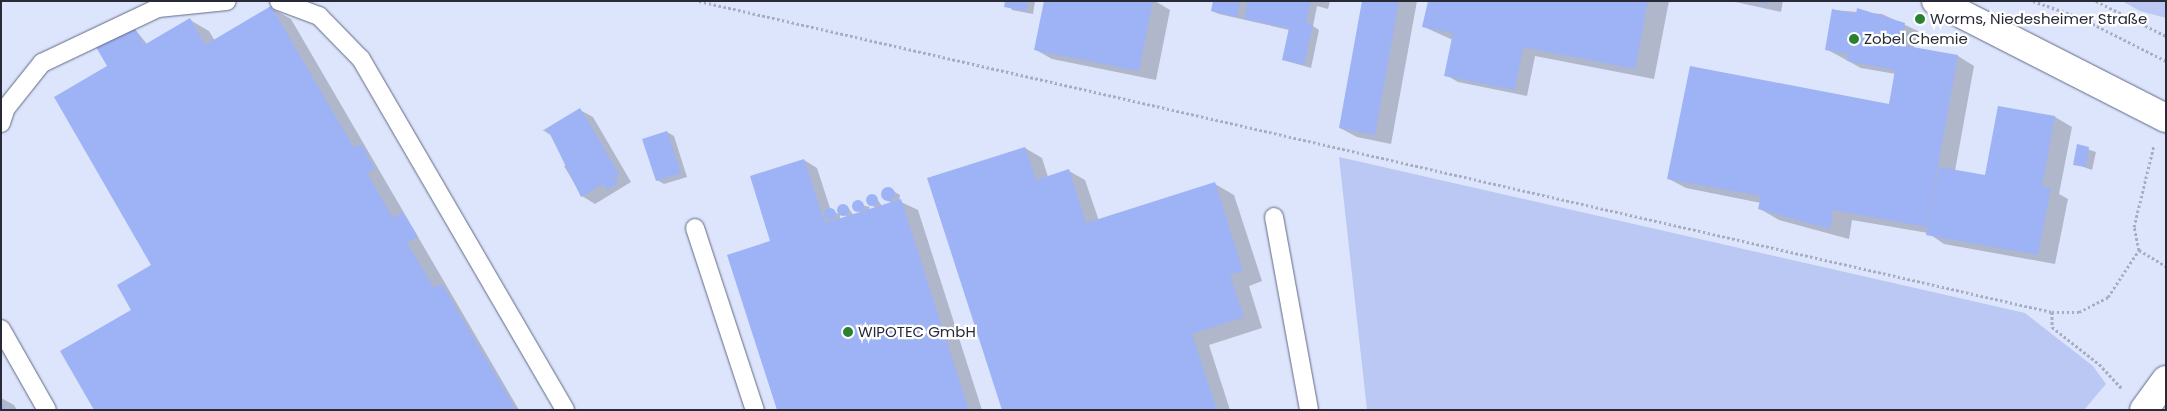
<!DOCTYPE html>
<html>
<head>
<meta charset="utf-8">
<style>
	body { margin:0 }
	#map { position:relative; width:2167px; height:411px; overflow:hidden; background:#dde5fd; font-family:Poppins,sans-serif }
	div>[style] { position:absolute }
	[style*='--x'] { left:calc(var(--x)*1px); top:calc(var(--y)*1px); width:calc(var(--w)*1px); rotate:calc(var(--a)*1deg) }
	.green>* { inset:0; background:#bac8f3 }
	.shadow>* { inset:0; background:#0003 }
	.building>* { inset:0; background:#9eb2f6 }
	.round { border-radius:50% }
	.path>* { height:3px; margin-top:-1.5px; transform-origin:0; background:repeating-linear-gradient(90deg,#a7adc2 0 2.5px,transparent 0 5px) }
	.roads { filter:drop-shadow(0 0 1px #606983) drop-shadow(0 0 1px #606983) }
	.lane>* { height:18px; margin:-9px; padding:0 9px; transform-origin:9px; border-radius:9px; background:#fff }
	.street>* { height:28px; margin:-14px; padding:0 14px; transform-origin:14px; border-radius:14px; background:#fff }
	.secondary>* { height:28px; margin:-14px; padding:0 14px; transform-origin:14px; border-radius:14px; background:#fff }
	.dots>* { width:14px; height:14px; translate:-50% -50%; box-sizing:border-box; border:2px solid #fff; border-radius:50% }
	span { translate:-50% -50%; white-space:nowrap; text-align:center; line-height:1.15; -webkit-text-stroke:4.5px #fff; paint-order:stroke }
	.poi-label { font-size:15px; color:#282b37 }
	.left { translate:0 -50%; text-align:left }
	.frame { position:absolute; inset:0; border:2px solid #282b37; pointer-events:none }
</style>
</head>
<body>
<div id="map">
	<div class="green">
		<div style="clip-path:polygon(2122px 1px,2166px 1px,2166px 18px,2140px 11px)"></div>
		<div style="clip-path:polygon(1339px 157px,2025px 313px,2093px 366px,2106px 384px,2084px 410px,1367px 410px)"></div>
	</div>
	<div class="shadow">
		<div style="clip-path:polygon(1007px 1px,1035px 1px,1033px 14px,1012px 10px)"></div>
		<div style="clip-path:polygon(1045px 1px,1155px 1px,1170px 10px,1156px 80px,1052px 59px,1036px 50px)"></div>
		<div style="clip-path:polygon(1214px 1px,1330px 1px,1328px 9px,1317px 6px,1313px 26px,1319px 30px,1311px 68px,1283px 60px,1289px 30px,1219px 14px,1212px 11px)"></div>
		<div style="clip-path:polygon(1363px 1px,1417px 1px,1391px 144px,1357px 137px,1340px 128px)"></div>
		<div style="clip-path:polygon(1429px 1px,1669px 1px,1654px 79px,1535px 56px,1527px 96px,1458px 82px,1446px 75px,1453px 40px,1424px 27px)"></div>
		<div style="clip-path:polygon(1731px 1px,1783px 1px,1781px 12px)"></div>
		<div style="clip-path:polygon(271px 8px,291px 19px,519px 410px,95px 410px,153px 266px,110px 66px,133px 27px,147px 44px,190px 20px,209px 31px,215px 41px)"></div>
		<div style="clip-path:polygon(1833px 10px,1882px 14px,1918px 31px,1914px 48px,1958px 56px,1974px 66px,1955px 171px,1986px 177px,1999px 107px,2055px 117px,2072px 127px,2059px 194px,2068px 199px,2055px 264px,1944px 244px,1928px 233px,1852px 220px,1849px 239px,1779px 220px,1760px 209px,1761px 203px,1686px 188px,1669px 179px,1889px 106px,1896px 74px,1861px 68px,1826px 49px)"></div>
		<div style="clip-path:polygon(580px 110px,593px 117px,631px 182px,595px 204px,582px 196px,564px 166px,569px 163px,554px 137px,544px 131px)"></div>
		<div style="clip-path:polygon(667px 132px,674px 136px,687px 177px,664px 184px,657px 180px)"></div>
		<div style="clip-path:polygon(2078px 146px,2096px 152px,2092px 170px,2075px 164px)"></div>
		<div style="clip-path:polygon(1025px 148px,1042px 158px,1048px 177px,1069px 171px,1085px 180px,1099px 221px,1215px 184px,1234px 195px,1262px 281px,1249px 286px,1262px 328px,1209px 345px,1230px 410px,1003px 410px)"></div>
		<div style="clip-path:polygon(evenodd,804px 160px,817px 168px,831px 211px,839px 214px,840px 206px,847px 206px,854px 216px,861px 213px,854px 203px,870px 207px,868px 197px,875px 196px,882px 206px,892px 203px,884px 199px,884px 191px,893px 191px,900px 195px,899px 201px,918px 210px,982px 410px,778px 410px,773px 241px,804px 160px,870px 205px,877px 208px,869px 211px,870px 205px,804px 160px,840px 213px,848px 217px,840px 220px,840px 213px)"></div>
		<div style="clip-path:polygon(1px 398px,14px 405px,17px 410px,1px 410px)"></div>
	</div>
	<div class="building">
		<div style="clip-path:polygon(1005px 1px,1028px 1px,1026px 11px,1004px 7px)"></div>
		<div style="clip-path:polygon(1044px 1px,1153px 1px,1139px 71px,1034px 50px)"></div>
		<div style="clip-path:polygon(1213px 1px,1240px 1px,1237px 17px,1211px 11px)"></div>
		<div style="clip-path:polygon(1248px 1px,1311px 1px,1306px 23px,1313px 25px,1304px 65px,1282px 60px,1289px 28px,1244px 19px)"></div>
		<div style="clip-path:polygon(1362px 1px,1399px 1px,1375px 135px,1339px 128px)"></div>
		<div style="clip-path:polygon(1428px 1px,1648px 1px,1635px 69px,1523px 47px,1515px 90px,1444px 76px,1453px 33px,1422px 27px)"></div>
		<div style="clip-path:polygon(1753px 1px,1769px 1px,1768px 5px)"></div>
		<div style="clip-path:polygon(271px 6px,354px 148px,361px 144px,375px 169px,367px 173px,393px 218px,403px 212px,418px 237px,407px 243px,434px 288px,442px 284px,516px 410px,94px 410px,60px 351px,131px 310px,117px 285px,151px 265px,54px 97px,107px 66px,96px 47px,133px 25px,144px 45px,190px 18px,205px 45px)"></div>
		<div style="clip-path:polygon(1857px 8px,1905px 23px,1901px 45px,1958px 55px,1927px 227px,1833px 210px,1830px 229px,1758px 209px,1761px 196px,1667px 179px,1690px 66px,1889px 104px,1895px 70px,1847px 61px,1848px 54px,1825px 50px,1832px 9px,1856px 14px)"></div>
		<div style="clip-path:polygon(1998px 106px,2055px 116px,2042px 186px,2051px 188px,2038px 255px,1926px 235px,1939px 167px,1985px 175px)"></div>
		<div style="clip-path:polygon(580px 108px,619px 174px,615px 177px,618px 183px,607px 190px,603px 184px,581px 197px,548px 130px,542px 131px)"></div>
		<div style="clip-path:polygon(667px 131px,681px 173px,656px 181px,642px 139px)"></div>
		<div style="clip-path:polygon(2077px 144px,2089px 147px,2086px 167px,2073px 165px)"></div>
		<div style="clip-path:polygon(1025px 147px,1036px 180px,1069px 169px,1086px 223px,1215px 182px,1243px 271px,1230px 275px,1244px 317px,1192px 334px,1217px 410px,1002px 410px,927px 178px)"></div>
		<div style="clip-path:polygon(804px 159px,825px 223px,901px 199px,969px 410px,777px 410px,727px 255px,770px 241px,750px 176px)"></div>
		<div class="round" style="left:881px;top:187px;width:14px;height:14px"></div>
		<div class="round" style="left:866px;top:194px;width:12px;height:12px"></div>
		<div class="round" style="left:852px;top:200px;width:12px;height:12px"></div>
		<div class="round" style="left:837px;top:204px;width:12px;height:12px"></div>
		<div class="round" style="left:824px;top:208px;width:12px;height:12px"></div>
		<div style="clip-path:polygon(1px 401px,7px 410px,1px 410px)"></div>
	</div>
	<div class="path">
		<div style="--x:699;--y:1;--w:1388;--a:12.95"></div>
		<div style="--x:2052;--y:312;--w:27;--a:0"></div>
		<div style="--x:2079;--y:312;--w:33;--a:-27"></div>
		<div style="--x:2108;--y:297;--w:56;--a:-56.6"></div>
		<div style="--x:2139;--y:250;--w:31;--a:31"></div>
		<div style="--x:2033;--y:1;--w:49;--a:19.2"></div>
		<div style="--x:2079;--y:17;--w:97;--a:26.8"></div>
		<div style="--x:2096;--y:1;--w:78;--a:26.6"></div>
		<div style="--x:2139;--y:250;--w:24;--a:-102"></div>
		<div style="--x:2134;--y:227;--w:84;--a:-76.3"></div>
		<div style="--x:2052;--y:312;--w:15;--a:90"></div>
		<div style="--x:2052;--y:327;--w:60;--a:38.2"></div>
		<div style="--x:2099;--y:364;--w:34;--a:47"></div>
	</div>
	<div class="roads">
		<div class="lane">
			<div style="--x:279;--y:1;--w:43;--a:20.6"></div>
			<div style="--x:319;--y:16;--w:60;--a:45.7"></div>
			<div style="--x:361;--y:59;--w:406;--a:59.8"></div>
			<div style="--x:1;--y:123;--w:16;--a:-72"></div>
			<div style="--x:6;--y:108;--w:58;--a:-51.3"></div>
			<div style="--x:42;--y:63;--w:128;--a:-25.4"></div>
			<div style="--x:158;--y:8;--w:69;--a:-5.8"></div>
			<div style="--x:1274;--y:217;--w:196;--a:79.7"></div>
			<div style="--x:695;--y:228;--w:192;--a:71.8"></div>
			<div style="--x:1;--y:329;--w:93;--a:60.4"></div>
		</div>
		<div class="street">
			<div style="--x:2144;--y:410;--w:37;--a:-54"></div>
		</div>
		<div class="secondary">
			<div style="--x:1936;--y:1;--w:258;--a:27"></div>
		</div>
	</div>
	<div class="dots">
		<div style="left:1920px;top:19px;background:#2a8230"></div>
		<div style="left:1854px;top:39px;background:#2a8230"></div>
		<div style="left:848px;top:332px;background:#2a8230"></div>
	</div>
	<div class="poi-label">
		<span class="left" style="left:1930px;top:19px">Worms, Niedesheimer Straße</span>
		<span class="left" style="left:1864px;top:39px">Zobel Chemie</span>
		<span class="left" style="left:858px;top:332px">WIPOTEC GmbH</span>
	</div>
	<div class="frame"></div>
</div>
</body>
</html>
